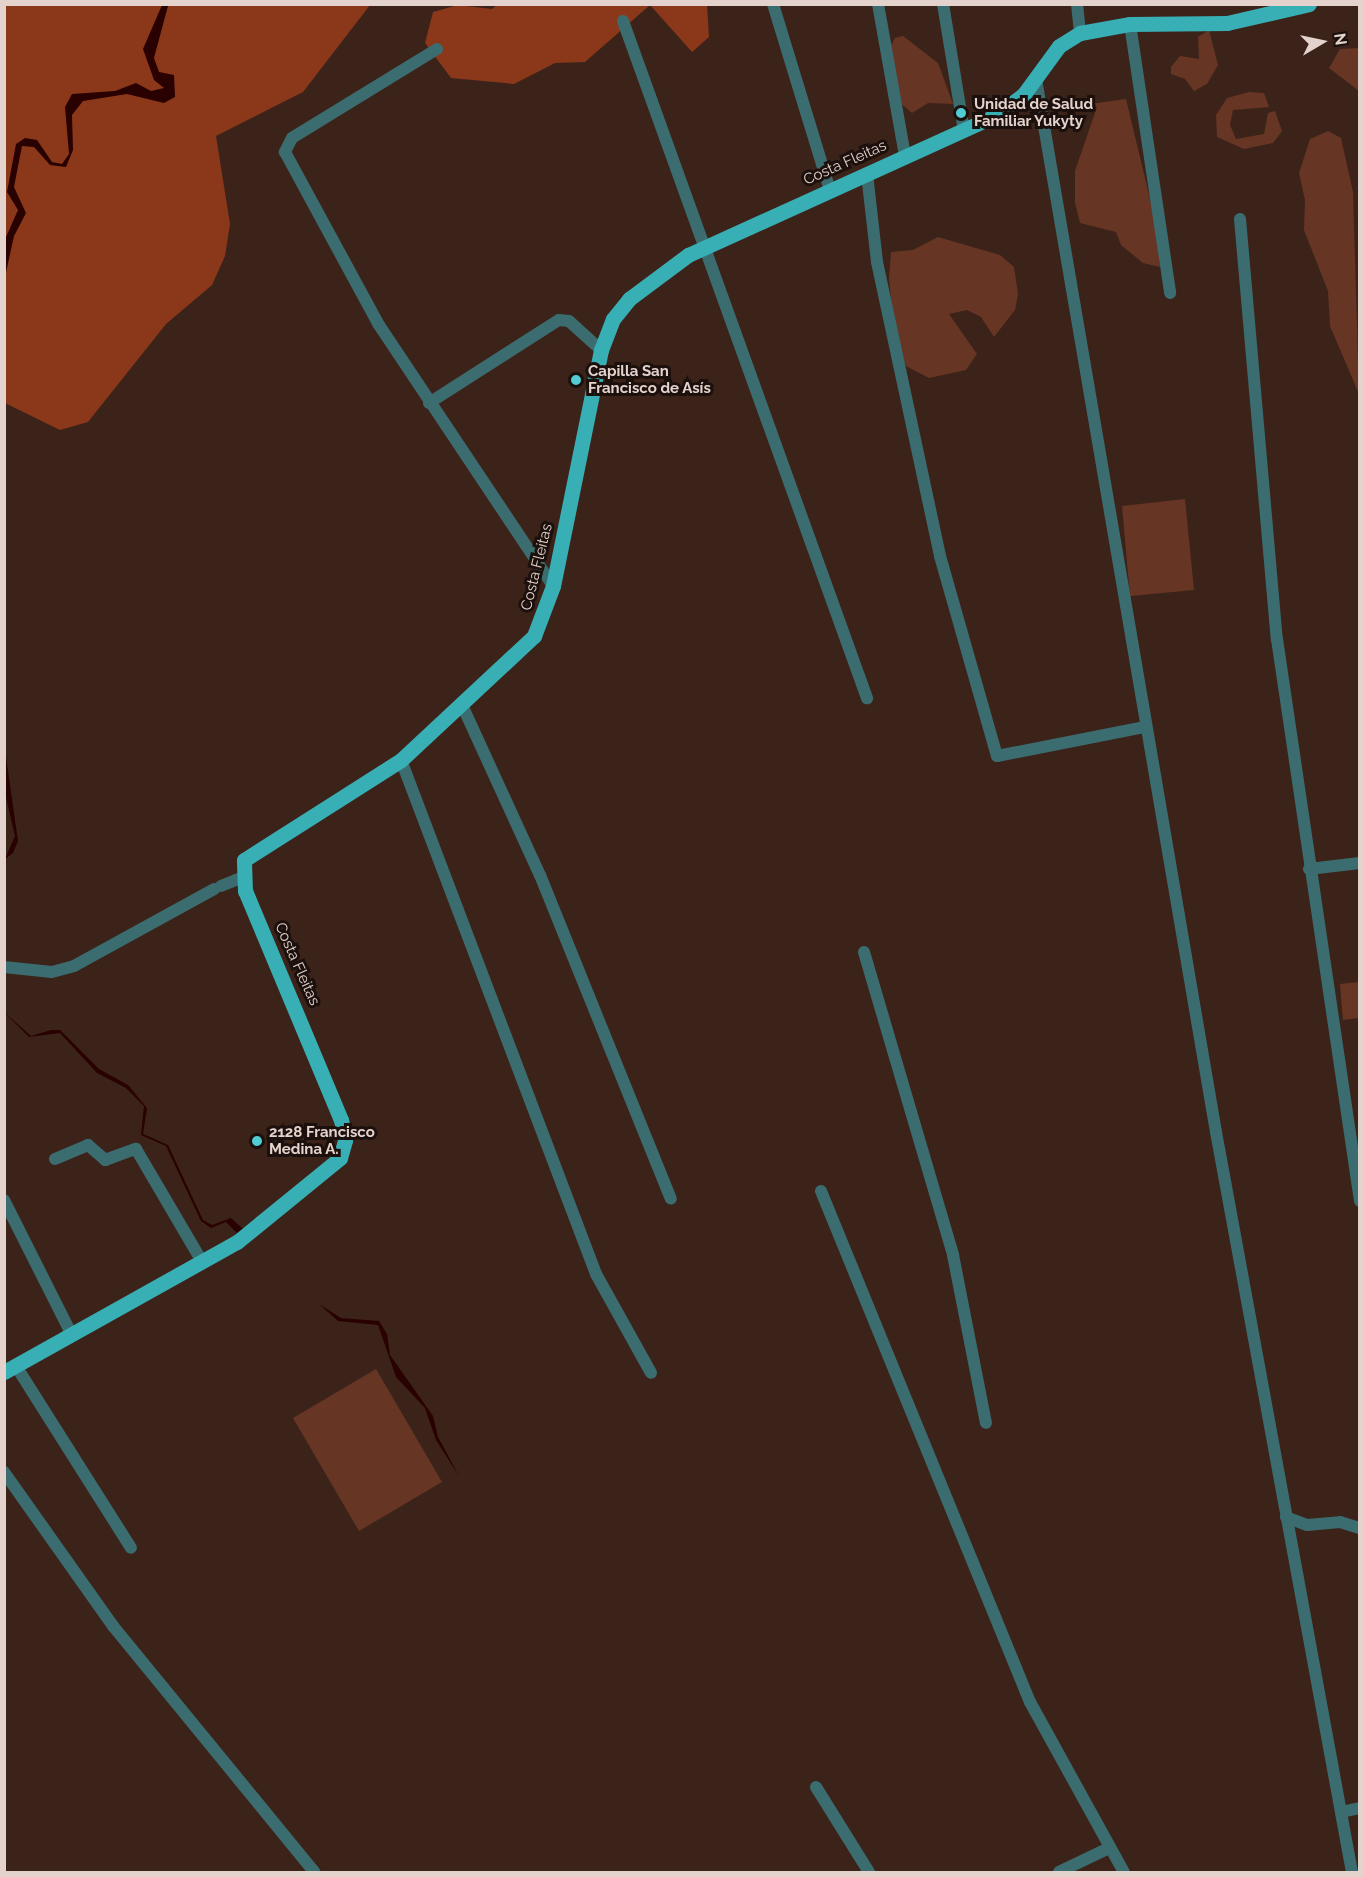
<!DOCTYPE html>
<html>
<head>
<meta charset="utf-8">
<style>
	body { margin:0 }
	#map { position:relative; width:1364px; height:1877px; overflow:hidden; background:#3c231a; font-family:Raleway,sans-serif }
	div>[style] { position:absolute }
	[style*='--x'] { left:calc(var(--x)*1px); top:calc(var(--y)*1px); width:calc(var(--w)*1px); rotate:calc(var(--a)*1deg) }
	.green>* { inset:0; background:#673524 }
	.forest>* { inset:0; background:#8a3819 }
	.water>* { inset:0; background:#290100 }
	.minor>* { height:12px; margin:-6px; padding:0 6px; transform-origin:6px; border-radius:6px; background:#3b6d70 }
	.major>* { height:15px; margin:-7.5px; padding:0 7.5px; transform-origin:7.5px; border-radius:7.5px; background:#37afb5 }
	.dots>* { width:16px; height:16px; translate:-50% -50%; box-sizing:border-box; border:3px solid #1b100c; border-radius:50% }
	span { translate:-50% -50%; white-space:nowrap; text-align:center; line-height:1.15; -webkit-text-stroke:6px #1b100c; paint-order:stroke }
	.poi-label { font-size:15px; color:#e4d2cc; font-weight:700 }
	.left { translate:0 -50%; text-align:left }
	.street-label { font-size:15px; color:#e4d2cc }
	.frame { position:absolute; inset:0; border:6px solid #e4d2cc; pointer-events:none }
	.north { position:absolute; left:1292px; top:12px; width:60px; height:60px; -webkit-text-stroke:4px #1b100c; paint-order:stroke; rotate:81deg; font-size:16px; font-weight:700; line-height:24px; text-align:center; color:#e4d2cc }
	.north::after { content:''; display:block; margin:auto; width:21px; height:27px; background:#e4d2cc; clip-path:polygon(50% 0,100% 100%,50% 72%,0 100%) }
</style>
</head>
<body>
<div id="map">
	<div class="green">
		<div style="clip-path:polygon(1209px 30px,1218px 65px,1207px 84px,1194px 91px,1185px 79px,1171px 74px,1171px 67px,1180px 56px,1199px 59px,1198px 37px)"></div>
		<div style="clip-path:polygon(903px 36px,938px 63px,953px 104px,928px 103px,912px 113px,894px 98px,883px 61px,895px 38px)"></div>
		<div style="clip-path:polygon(1359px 48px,1360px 48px,1359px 91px,1329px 68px,1340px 49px)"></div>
		<div style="clip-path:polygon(1249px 92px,1264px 93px,1269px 107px,1233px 110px,1230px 125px,1236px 139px,1264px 134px,1268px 113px,1275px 111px,1282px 131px,1273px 143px,1244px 149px,1217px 137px,1216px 115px,1227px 98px)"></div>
		<div style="clip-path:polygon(1126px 99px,1157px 228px,1160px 267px,1143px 263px,1121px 245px,1116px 232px,1080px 223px,1075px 203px,1075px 171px,1097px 107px,1090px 104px)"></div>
		<div style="clip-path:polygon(1328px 131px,1341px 138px,1353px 192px,1359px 394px,1330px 326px,1328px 291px,1304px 230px,1305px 200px,1299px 173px,1310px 139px)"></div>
		<div style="clip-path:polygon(938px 237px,1000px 255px,1014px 267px,1018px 294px,1015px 310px,994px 337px,981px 317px,967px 310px,949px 314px,977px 354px,966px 370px,929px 378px,906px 366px,895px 336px,889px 278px,891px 252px,913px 250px)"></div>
		<div style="clip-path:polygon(1185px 499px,1194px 590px,1130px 596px,1122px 506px)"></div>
		<div style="clip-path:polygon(1359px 982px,1359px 1018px,1343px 1020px,1340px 984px)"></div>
		<div style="clip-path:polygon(376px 1369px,442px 1482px,359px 1531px,293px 1418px)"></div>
	</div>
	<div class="forest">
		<div style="clip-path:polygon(498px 4px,707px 5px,709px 37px,692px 52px,650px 5px,585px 62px,555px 63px,514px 84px,451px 78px,425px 43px,433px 12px,458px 5px,492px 9px)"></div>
		<div style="clip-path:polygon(4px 5px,370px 5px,303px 92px,216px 136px,230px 224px,225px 256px,212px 285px,166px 324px,88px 422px,60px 430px,5px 403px)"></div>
	</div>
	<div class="water">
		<div style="clip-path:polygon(162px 5px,168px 6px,154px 58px,159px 72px,174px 75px,175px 97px,164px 103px,127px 94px,83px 101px,72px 115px,73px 150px,66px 167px,50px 165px,34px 147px,22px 146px,14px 187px,26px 213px,14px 236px,5px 277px,6px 237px,18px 210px,7px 192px,16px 144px,25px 138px,37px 140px,52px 162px,62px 164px,69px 154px,65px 107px,72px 94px,115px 91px,136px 83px,151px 91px,164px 88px,154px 80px,143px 49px)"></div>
		<div style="clip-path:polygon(5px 750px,18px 841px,13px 853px,5px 859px,15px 836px,5px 793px)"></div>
		<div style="clip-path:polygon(4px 1012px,31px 1036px,51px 1030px,60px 1030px,99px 1069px,128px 1085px,147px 1108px,143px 1134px,168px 1145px,203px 1220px,212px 1225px,231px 1218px,243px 1229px,238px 1234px,226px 1222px,211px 1228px,201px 1221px,166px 1146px,141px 1135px,144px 1106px,126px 1088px,97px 1073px,60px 1033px,29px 1037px)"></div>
		<div style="clip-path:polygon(319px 1304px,341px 1318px,379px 1321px,387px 1334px,390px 1355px,433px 1416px,438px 1437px,459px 1476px,436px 1440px,425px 1408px,396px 1377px,378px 1325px,338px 1321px)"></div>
	</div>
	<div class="minor">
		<div style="--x:773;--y:4;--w:195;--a:73"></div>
		<div style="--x:878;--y:4;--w:154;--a:79.9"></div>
		<div style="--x:943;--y:4;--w:129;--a:80.6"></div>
		<div style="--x:1077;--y:4;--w:29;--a:84"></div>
		<div style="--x:623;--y:21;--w:720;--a:70.18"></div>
		<div style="--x:1130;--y:24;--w:272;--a:81.5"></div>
		<div style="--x:437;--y:49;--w:170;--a:148.5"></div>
		<div style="--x:292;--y:138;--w:16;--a:117"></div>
		<div style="--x:285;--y:152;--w:197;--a:61.5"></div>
		<div style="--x:379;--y:325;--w:314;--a:56.3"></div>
		<div style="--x:1036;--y:79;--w:1068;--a:80.3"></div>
		<div style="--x:1216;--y:1132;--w:752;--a:79.59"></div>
		<div style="--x:867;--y:174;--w:89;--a:83.5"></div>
		<div style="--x:877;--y:262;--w:301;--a:77.9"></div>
		<div style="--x:940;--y:556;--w:208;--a:74.1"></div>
		<div style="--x:997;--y:756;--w:151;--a:-11.1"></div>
		<div style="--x:1240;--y:219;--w:422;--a:85"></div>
		<div style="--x:1277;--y:639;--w:568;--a:81.6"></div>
		<div style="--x:429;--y:403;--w:154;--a:-32.6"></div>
		<div style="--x:559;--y:320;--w:10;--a:6"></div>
		<div style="--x:569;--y:321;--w:43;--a:42.2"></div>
		<div style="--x:462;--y:705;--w:187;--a:65.4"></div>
		<div style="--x:540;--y:875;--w:349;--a:68"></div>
		<div style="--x:401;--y:760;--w:550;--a:69.22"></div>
		<div style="--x:596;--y:1274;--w:113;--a:60.9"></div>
		<div style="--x:1309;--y:869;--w:51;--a:-6.7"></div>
		<div style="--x:221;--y:886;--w:22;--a:-22"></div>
		<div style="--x:864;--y:952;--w:316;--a:73.6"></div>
		<div style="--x:953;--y:1255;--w:171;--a:78.9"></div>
		<div style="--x:4;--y:967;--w:48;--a:5.9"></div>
		<div style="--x:52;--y:972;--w:23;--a:-15"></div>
		<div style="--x:74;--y:966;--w:160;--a:-28.8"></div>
		<div style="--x:55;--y:1159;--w:36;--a:-23"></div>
		<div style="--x:88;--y:1145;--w:23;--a:41"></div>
		<div style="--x:105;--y:1160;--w:33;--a:-20"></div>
		<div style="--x:136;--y:1149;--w:132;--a:59.6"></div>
		<div style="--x:821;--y:1191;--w:552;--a:67.76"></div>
		<div style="--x:1030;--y:1702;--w:194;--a:61.1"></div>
		<div style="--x:4;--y:1200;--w:151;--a:63.3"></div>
		<div style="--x:16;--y:1366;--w:215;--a:57.7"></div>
		<div style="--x:4;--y:1472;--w:189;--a:54.7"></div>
		<div style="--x:113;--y:1626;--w:318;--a:50.7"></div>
		<div style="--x:1286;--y:1517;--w:22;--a:21"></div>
		<div style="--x:1307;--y:1525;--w:33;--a:-5"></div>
		<div style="--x:1340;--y:1522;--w:21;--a:17"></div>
		<div style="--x:816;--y:1787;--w:100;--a:58.1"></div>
		<div style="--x:1341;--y:1812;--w:19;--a:-12"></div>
		<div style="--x:1059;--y:1872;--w:55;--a:-25.6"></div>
	</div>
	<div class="major">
		<div style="--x:4;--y:1372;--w:267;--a:-29.2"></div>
		<div style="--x:237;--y:1242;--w:133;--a:-39.2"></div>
		<div style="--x:340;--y:1158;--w:19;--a:-74"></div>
		<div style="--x:345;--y:1140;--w:20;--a:-101"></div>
		<div style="--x:341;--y:1120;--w:248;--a:-112.7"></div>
		<div style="--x:245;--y:891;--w:31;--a:-92"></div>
		<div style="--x:244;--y:860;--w:186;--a:-32.5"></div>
		<div style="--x:401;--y:760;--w:182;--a:-43"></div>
		<div style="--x:534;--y:636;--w:53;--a:-69.2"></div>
		<div style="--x:553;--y:586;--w:241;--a:-78.5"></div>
		<div style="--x:601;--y:350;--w:33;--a:-69"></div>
		<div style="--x:613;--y:319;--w:26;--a:-51"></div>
		<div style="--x:629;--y:299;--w:74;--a:-36.7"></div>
		<div style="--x:688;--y:255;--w:337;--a:-24.4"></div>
		<div style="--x:995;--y:116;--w:36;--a:-37"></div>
		<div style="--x:1024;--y:94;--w:59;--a:-53.9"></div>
		<div style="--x:1059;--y:46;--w:25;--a:-32"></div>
		<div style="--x:1080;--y:33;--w:51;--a:-10.2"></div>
		<div style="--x:1130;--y:24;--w:97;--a:-0.6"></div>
		<div style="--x:1227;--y:23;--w:84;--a:-13"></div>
	</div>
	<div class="dots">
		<div style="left:961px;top:113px;background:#51ccd3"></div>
		<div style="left:576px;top:380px;background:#51ccd3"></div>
		<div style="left:257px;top:1141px;background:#51ccd3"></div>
	</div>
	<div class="poi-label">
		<span class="left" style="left:974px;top:113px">Unidad de Salud<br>Familiar Yukyty</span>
		<span class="left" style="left:588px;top:380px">Capilla San<br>Francisco de Asís</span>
		<span class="left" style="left:269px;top:1141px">2128 Francisco<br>Medina A.</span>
	</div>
	<div class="street-label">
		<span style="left:845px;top:163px;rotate:-24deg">Costa Fleitas</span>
		<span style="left:537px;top:567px;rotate:-76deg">Costa Fleitas</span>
		<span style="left:297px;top:964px;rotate:66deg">Costa Fleitas</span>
	</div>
	<div class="frame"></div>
	<div class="north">N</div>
</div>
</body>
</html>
